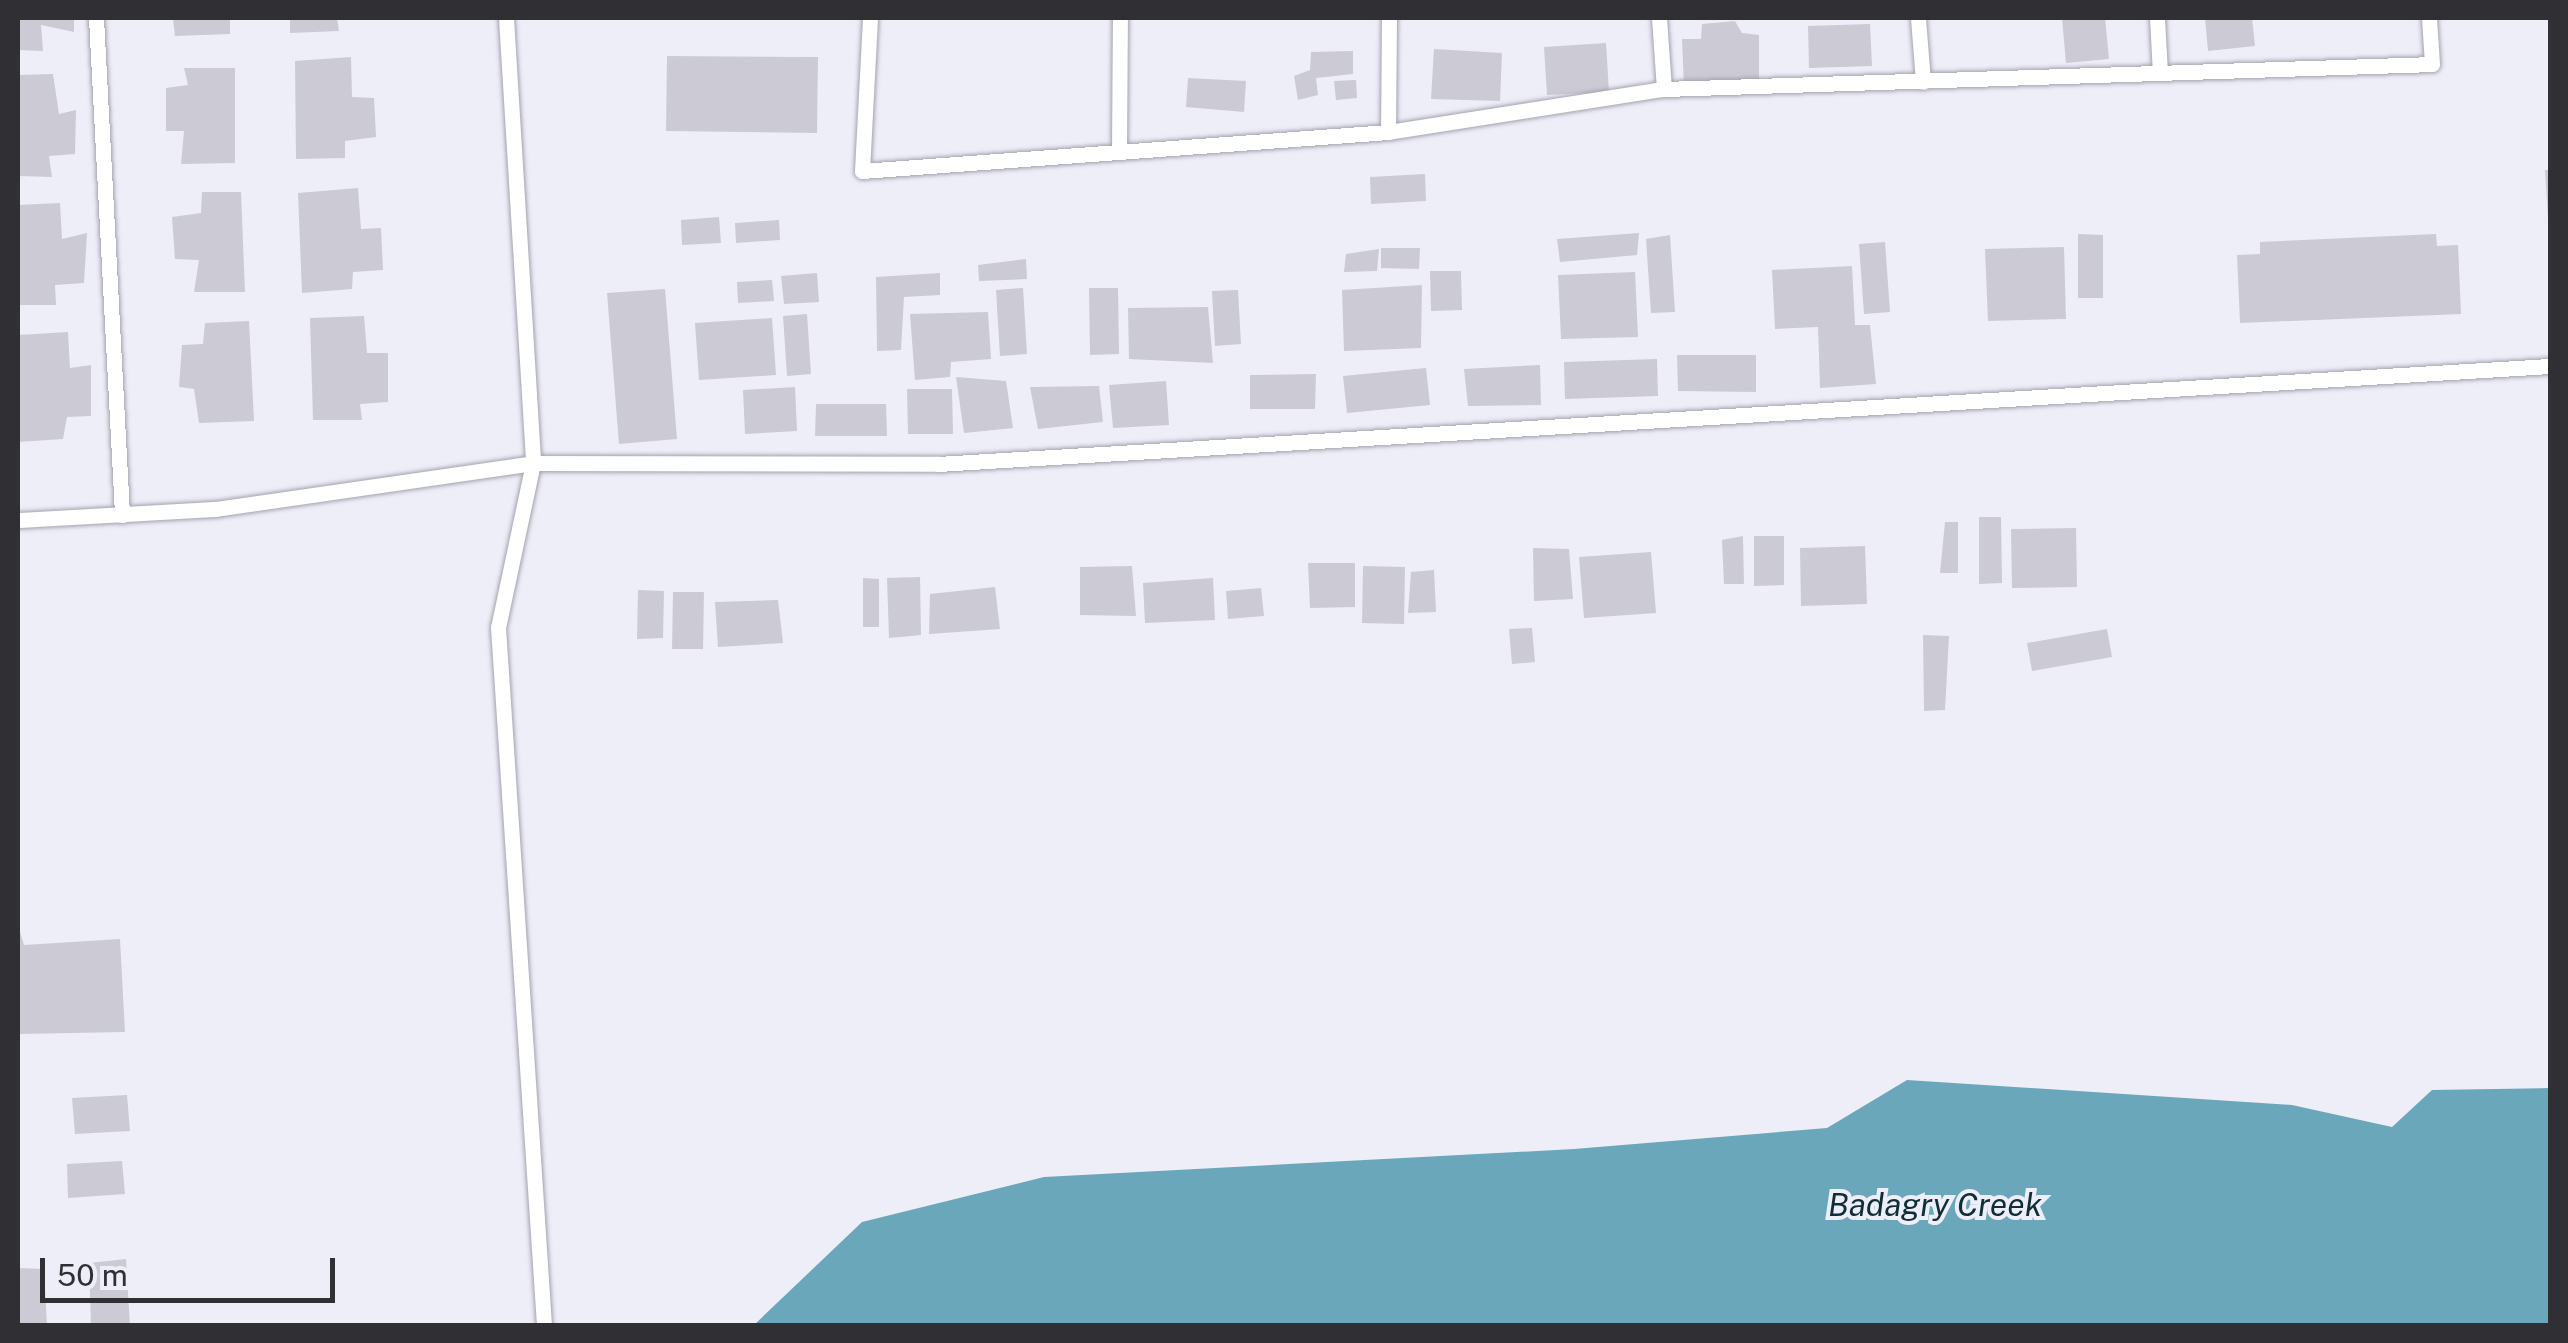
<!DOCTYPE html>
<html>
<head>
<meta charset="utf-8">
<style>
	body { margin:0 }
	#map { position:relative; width:2568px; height:1343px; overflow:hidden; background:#eeeef9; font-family:"Public Sans",sans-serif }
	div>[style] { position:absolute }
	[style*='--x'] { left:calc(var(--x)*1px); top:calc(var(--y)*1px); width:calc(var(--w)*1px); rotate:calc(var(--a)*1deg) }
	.water>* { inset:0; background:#6ba7bb }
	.building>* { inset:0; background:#cbcad5 }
	.roads { filter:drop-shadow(0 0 2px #a3a3ad) drop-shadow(0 0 2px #a3a3ad) }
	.lane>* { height:15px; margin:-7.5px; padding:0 7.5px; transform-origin:7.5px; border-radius:7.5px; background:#fff }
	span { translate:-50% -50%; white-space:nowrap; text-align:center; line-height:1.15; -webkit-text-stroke:8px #eeeef9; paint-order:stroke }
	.water-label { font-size:32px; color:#0f2e37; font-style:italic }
	.frame { position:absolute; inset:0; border:20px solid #303034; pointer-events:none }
	.scale { position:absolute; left:40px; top:1258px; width:295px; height:45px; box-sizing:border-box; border:5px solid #303034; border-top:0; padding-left:12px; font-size:30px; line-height:35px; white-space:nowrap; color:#303034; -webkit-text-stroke:8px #eeeef9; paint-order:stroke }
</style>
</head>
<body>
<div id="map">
	<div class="water">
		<div style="clip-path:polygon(1907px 1080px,2292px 1105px,2392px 1127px,2432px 1090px,2550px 1088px,2550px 1325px,754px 1325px,862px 1222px,1044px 1177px,1574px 1149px,1827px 1128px)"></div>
	</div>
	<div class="building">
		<div style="clip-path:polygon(18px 18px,74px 18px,74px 32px,41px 25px,43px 51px,18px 50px)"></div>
		<div style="clip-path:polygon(173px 18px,230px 18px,230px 34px,175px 36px)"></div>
		<div style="clip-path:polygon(290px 18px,337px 18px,339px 31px,290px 33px)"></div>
		<div style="clip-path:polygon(2062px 18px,2105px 18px,2109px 59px,2066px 63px)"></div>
		<div style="clip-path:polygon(2205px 18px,2252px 18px,2255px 46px,2208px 51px)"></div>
		<div style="clip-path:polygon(1735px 21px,1742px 33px,1759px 35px,1759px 84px,1684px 88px,1682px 39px,1701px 39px,1702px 24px)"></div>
		<div style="clip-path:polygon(1870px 24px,1872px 66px,1809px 68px,1808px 26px)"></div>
		<div style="clip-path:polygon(1606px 43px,1609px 92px,1547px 95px,1544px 47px)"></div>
		<div style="clip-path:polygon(1434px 49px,1502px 53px,1500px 101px,1431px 99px)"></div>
		<div style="clip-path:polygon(1353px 51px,1353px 74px,1316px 78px,1318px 95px,1298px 100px,1294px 76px,1310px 70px,1311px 52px)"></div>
		<div style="clip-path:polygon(667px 56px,818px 57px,817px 133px,666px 131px)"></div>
		<div style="clip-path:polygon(351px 57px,352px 97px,374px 98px,376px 137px,345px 141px,345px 158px,296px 159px,295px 61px)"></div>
		<div style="clip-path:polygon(184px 68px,235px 68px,235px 163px,181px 164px,184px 131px,166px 131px,166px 88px,188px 85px)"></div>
		<div style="clip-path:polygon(53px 74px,59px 114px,76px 110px,75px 154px,49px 156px,52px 177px,18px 176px,18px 75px)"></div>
		<div style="clip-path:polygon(1188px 78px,1246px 81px,1244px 112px,1186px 107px)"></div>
		<div style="clip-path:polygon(1356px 80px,1357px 98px,1336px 100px,1334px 81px)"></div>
		<div style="clip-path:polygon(2545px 170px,2550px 170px,2550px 218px,2548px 218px)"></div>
		<div style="clip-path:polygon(1425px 174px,1426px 201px,1371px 204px,1370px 177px)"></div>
		<div style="clip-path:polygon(358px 188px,361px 229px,381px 228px,383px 270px,353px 272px,352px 289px,302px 293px,298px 193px)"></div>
		<div style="clip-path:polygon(202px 192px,241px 192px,245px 292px,194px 292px,199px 260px,175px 259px,172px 217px,201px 213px)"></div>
		<div style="clip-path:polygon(60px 203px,62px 239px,87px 233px,84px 283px,55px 285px,56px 305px,18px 305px,18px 205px)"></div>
		<div style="clip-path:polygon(719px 217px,721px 243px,682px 245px,681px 220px)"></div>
		<div style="clip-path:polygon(779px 220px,780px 240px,736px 243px,735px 223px)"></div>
		<div style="clip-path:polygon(1639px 233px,1637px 255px,1560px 262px,1557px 239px)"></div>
		<div style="clip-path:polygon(2078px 234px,2103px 235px,2103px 298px,2078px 298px)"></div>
		<div style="clip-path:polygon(2436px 234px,2437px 246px,2458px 245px,2461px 314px,2240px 323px,2237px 255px,2260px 254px,2260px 242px)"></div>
		<div style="clip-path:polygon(1670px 235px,1675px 312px,1651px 313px,1646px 239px)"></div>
		<div style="clip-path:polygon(1885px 242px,1890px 312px,1864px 314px,1859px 244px)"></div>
		<div style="clip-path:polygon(2064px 247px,2066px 319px,1988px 321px,1985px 249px)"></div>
		<div style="clip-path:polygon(1381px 248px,1420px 248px,1419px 269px,1381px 268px)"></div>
		<div style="clip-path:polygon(1379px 249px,1377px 271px,1344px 272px,1346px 254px)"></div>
		<div style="clip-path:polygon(1026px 259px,1027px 279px,979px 281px,978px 265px)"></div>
		<div style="clip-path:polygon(1852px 266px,1855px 325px,1870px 325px,1876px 384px,1820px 388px,1818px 327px,1775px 329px,1772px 270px)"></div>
		<div style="clip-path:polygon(1430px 271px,1461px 271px,1462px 310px,1431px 311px)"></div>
		<div style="clip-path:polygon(1635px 272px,1638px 337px,1561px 339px,1558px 275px)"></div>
		<div style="clip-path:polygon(817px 273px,819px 302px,784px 304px,781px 276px)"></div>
		<div style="clip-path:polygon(940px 273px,940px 295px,904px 297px,901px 350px,877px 351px,876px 277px)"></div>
		<div style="clip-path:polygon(772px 280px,774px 301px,738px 303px,737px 282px)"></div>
		<div style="clip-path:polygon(1422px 285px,1421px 348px,1344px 351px,1342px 290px)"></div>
		<div style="clip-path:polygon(1023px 288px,1027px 354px,1000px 356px,996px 290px)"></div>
		<div style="clip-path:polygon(1089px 288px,1118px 288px,1119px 354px,1090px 355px)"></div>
		<div style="clip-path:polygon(665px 289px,677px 439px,619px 444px,607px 293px)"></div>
		<div style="clip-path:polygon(1238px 290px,1241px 344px,1215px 346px,1212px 291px)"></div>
		<div style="clip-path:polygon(1208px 307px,1213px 363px,1129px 359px,1128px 308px)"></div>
		<div style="clip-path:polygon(988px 312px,991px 359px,951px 362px,950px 377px,915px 380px,910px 314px)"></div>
		<div style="clip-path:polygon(807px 314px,811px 374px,787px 376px,783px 316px)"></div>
		<div style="clip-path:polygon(364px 316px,367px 353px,388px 353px,388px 402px,360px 404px,362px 420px,313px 420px,310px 318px)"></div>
		<div style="clip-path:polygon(772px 318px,776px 375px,699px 380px,695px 323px)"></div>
		<div style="clip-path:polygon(249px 321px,254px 421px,199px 423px,194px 389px,179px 387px,182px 345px,203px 344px,205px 323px)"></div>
		<div style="clip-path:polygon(68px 332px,70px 368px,91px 365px,91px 416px,67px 417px,63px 439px,18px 442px,18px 335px)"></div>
		<div style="clip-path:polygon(1677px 355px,1756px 355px,1756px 392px,1678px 391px)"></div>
		<div style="clip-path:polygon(1657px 359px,1658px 396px,1565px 399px,1564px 362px)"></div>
		<div style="clip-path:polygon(1540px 365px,1541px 405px,1468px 406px,1464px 369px)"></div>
		<div style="clip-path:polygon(1426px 368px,1430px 405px,1347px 413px,1343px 376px)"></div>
		<div style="clip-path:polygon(1316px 374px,1315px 409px,1250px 409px,1250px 375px)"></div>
		<div style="clip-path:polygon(956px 377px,1006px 381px,1013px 428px,964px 433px)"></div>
		<div style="clip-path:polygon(1166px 381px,1169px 425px,1113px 428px,1109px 385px)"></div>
		<div style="clip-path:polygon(1099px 386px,1103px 422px,1038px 429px,1030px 387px)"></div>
		<div style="clip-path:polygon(795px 387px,797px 431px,745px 434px,743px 390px)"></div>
		<div style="clip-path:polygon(907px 389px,952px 389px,953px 434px,908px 434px)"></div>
		<div style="clip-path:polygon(816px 404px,886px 404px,887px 436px,815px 436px)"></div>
		<div style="clip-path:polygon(1979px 517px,2001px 517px,2002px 583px,1979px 584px)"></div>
		<div style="clip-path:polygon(1945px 522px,1958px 522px,1958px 573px,1940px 573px)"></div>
		<div style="clip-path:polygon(2076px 528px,2077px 587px,2012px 588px,2011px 529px)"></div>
		<div style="clip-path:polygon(1743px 536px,1744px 584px,1724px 584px,1722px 540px)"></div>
		<div style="clip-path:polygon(1754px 536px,1784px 536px,1784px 585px,1754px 586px)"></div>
		<div style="clip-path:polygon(1865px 546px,1867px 604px,1801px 606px,1800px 548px)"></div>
		<div style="clip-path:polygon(1533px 548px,1569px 549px,1573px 599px,1534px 601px)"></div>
		<div style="clip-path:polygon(1651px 552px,1656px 613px,1584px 618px,1579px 557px)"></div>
		<div style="clip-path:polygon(1308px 563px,1355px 563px,1355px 607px,1310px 608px)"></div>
		<div style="clip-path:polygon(1132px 566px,1136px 616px,1080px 615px,1080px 567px)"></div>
		<div style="clip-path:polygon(1363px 566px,1405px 567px,1404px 624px,1362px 623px)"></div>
		<div style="clip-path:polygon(1434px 570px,1436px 612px,1408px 613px,1411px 572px)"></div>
		<div style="clip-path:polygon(920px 577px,921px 635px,889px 638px,887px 578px)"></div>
		<div style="clip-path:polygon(863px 578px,879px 579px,879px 627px,863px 627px)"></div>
		<div style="clip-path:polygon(1213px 578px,1215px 620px,1145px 623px,1143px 583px)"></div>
		<div style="clip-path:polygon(995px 587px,1000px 629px,929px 634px,930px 594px)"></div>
		<div style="clip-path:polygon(1261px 588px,1264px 616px,1228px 619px,1226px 591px)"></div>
		<div style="clip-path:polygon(638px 590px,664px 591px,663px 638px,637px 639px)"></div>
		<div style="clip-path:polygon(673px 592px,704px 592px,703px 649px,672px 649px)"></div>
		<div style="clip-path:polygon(778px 600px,783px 643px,718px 647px,715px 602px)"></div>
		<div style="clip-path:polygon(1532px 628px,1535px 662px,1512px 664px,1509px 629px)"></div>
		<div style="clip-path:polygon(2107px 629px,2112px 657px,2032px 671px,2027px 643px)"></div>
		<div style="clip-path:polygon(1923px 635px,1949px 636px,1945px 710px,1924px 711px)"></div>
		<div style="clip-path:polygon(18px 925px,24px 945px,120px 939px,125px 1032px,18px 1034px)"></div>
		<div style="clip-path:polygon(127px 1095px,130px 1131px,75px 1134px,72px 1098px)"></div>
		<div style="clip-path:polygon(122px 1161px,125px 1194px,68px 1198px,67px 1164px)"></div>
		<div style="clip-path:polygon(126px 1259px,130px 1326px,91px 1326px,89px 1263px)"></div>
		<div style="clip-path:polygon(18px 1268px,44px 1269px,47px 1326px,18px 1326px)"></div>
	</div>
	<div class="roads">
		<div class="lane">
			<div style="--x:96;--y:18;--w:498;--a:87"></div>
			<div style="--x:506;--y:18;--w:446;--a:86.5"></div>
			<div style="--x:533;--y:463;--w:168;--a:102"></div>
			<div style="--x:498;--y:627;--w:701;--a:86.23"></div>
			<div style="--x:870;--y:18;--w:153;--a:93"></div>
			<div style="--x:862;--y:171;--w:527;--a:-4.24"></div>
			<div style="--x:1388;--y:132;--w:279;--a:-8.9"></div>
			<div style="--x:1664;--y:89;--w:768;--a:-1.86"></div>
			<div style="--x:2432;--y:64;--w:46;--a:-93.7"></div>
			<div style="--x:1659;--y:18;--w:71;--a:86"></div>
			<div style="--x:1918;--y:18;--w:64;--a:85.5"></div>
			<div style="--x:2157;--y:18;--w:55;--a:86.9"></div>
			<div style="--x:1388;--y:132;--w:114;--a:-89.5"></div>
			<div style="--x:1119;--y:152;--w:134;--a:-89.6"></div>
			<div style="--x:18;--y:520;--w:197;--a:-3.2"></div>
			<div style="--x:215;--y:509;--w:321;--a:-8.2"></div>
			<div style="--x:533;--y:463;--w:405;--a:0.1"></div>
			<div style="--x:938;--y:464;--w:1615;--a:-3.48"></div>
		</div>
	</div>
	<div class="water-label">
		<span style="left:1935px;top:1205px">Badagry Creek</span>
	</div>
	<div class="frame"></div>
	<div class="scale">50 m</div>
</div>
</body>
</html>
